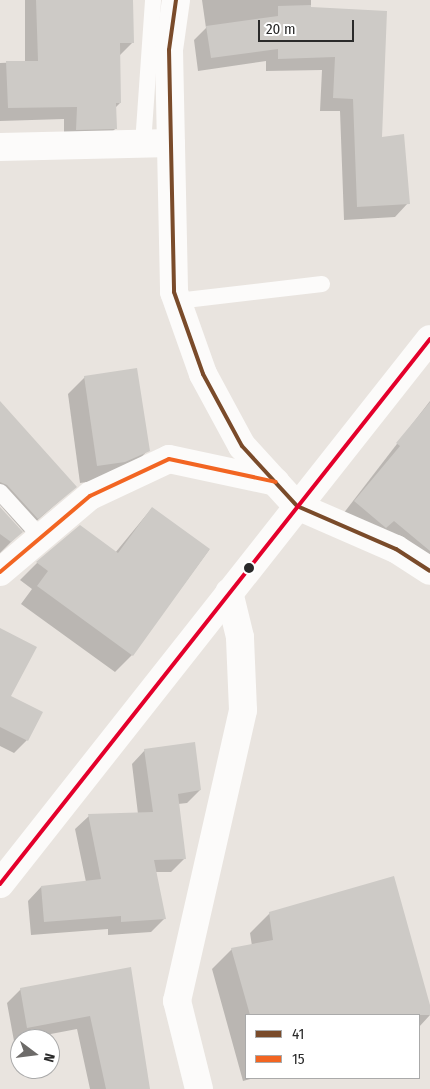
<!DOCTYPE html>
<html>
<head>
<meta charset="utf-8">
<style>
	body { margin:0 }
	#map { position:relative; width:430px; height:1089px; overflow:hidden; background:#e9e4df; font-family:"Fira Sans Condensed",sans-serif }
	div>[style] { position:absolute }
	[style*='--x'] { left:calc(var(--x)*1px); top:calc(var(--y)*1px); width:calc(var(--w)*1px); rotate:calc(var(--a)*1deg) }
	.shadow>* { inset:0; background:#0003 }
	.building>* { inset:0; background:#cdcac6 }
	.service>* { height:16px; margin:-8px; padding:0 8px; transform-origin:8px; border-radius:8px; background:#fcfbfa }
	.minor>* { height:28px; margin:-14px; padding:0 14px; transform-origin:14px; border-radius:14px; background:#fcfbfa }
	.secondary>* { height:28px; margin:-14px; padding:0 14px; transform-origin:14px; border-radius:14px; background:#fcfbfa }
	.bus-1>* { height:4px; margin:-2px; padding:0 2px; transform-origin:2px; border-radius:2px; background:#7a4b2a }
	.bus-2>* { height:4px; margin:-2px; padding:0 2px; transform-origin:2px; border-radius:2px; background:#f26522 }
	.bus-3>* { height:4px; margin:-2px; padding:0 2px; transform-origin:2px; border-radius:2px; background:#e4002b }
	.dots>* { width:14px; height:14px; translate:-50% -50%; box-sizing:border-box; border:2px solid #fff; border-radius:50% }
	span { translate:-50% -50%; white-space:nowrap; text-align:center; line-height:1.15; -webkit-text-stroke:4.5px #fff; paint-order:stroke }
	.legend { position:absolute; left:245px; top:1014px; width:175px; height:65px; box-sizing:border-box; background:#fff; border:1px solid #aaa; margin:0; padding:6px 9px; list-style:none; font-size:15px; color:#2a2a2a }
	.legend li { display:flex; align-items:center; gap:10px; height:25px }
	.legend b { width:25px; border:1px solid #aaa }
	.north { position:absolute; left:10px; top:1029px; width:50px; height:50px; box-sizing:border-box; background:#fff; border:1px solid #aaa; border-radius:50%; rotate:105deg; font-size:14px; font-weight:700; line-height:20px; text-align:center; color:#2a2a2a }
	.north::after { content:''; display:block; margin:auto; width:18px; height:22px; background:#6d6b69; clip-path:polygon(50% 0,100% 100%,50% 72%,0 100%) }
	.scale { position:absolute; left:258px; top:20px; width:96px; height:22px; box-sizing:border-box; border:2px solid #2a2a2a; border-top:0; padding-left:6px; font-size:15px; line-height:18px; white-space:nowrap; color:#2a2a2a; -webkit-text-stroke:4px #fff; paint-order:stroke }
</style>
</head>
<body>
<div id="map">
	<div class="shadow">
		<div style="clip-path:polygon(25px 0,132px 0,133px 42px,120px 55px,120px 103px,115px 108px,116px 128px,103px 141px,64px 142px,64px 119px,0 121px,0 63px,25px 62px)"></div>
		<div style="clip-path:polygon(202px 0,311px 0,311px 9px,381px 138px,408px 203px,395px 217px,344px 220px,340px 111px,320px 111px,322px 70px,266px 71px,266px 61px,198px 71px,194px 40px,206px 28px)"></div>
		<div style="clip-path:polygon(85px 377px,148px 450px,131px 468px,107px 479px,80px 483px,68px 394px)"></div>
		<div style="clip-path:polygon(430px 401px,430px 574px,343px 514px)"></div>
		<div style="clip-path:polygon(0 421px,75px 487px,24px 532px,0 505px)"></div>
		<div style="clip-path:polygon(152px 508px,209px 550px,132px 655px,115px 672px,21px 604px,32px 589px,20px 580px,37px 563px,115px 553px)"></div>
		<div style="clip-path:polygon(0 509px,21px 532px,0 553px)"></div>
		<div style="clip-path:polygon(0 629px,9px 697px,27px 740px,14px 753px,0 746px)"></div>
		<div style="clip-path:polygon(145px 750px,200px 790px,187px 803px,178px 804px,185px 858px,171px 872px,155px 872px,165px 918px,151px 932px,108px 935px,108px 929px,31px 935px,28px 901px,41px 887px,86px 882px,75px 829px,89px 816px,138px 814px,132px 764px)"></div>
		<div style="clip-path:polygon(270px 913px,430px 1010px,430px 1015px,419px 1027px,419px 1015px,246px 1015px,246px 1078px,254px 1078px,243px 1081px,212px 969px,232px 949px,252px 946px,250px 933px)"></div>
		<div style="clip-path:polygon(130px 969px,149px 1089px,90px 1089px,77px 1029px,14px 1041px,7px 1003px,21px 989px)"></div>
	</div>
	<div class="building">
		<div style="clip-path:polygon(36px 0,133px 0,134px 43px,120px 43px,121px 103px,116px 103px,117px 129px,76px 130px,77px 107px,8px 108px,6px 61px,38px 61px)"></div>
		<div style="clip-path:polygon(311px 5px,311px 7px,387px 11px,382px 137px,404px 134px,410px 204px,357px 207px,353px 99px,333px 98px,335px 57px,278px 59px,278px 49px,211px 58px,206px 26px,278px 16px,278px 6px)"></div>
		<div style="clip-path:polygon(137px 368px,150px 451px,125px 462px,97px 466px,84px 376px)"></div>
		<div style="clip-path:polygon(0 401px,77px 487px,38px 519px,7px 485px,0 482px)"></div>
		<div style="clip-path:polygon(430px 402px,430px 551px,394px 521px,386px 528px,354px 501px,400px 446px,396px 443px)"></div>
		<div style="clip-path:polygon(0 507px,23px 532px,11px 542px,0 534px)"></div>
		<div style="clip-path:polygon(152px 507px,210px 549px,133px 656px,37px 586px,48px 571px,36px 562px,80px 525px,118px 553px)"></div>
		<div style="clip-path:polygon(0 628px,37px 647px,11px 696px,43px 712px,28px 741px,0 727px)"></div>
		<div style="clip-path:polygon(195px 742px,201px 790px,178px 794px,186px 859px,154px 860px,166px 919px,121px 922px,121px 916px,44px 922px,41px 886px,101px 879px,88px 814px,153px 812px,144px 749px)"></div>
		<div style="clip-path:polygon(394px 876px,430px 1005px,430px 1015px,250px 1015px,231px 948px,273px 940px,269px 912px)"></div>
		<div style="clip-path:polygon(131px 967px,150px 1089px,106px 1089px,90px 1016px,27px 1028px,20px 988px)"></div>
	</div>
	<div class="service">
		<div style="--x:143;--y:144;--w:144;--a:-86"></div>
		<div style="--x:177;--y:301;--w:146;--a:-6.7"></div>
		<div style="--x:0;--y:492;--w:61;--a:47.7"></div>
	</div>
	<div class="minor">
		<div style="--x:176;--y:0;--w:50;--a:98"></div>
		<div style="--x:169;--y:50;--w:242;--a:88.8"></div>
		<div style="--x:174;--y:292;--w:87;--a:70.5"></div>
		<div style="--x:203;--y:374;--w:82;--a:61.6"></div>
		<div style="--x:242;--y:446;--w:81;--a:47.5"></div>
		<div style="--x:297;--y:506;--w:108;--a:23.5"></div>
		<div style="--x:396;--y:549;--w:40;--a:32.9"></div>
		<div style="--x:0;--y:147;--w:171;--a:-1.3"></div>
		<div style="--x:0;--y:572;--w:118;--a:-40.2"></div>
		<div style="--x:90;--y:496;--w:87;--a:-25.1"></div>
		<div style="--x:169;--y:459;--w:109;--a:12.1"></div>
		<div style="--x:199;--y:1089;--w:91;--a:-104"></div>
		<div style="--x:177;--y:1001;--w:298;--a:-77.2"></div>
		<div style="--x:243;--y:710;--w:73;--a:-92.4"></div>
		<div style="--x:240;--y:637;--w:46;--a:-103.7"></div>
	</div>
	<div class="secondary">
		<div style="--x:0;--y:884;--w:694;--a:-51.73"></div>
	</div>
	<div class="bus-1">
		<div style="--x:176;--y:0;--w:50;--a:98"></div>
		<div style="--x:169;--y:50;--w:242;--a:88.8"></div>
		<div style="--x:174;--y:292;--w:87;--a:70.5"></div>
		<div style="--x:203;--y:374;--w:82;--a:61.6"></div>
		<div style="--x:242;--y:446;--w:81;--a:47.5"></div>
		<div style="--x:297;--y:506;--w:108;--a:23.5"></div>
		<div style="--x:396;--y:549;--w:40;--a:32.9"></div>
	</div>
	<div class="bus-2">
		<div style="--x:0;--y:572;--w:118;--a:-40.2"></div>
		<div style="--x:90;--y:496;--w:87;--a:-25.1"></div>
		<div style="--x:169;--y:459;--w:109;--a:12.1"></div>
	</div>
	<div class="bus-3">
		<div style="--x:0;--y:884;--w:694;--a:-51.73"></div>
	</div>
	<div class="dots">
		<div style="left:249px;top:568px;background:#2a2a2a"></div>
	</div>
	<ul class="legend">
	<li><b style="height:6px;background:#7a4b2a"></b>41</li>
	<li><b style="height:6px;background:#f26522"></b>15</li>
	</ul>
	<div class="north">N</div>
	<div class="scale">20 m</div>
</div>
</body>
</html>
